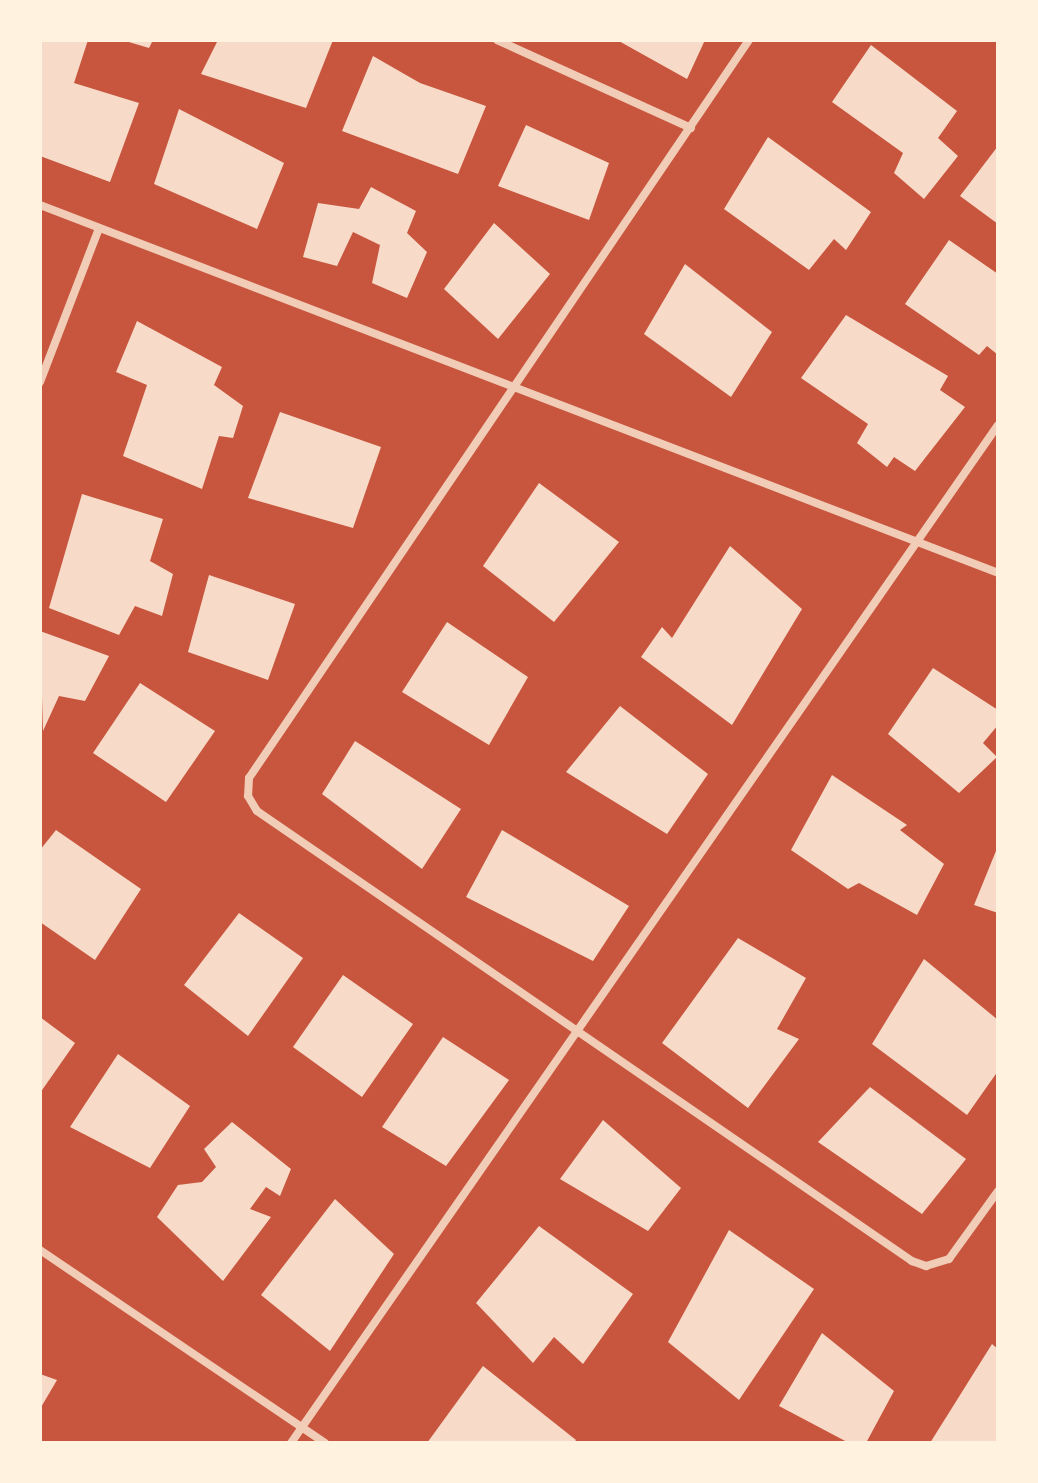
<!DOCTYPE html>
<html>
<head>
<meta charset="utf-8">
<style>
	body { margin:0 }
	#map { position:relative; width:1038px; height:1483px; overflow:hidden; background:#c8553d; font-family:Manrope,sans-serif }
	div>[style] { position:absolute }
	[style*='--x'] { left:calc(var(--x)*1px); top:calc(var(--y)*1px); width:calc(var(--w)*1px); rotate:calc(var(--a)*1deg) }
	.building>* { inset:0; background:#f7dbc8 }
	.minor>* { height:8px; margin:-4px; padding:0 4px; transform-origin:4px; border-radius:4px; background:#f1ccb7 }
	span { translate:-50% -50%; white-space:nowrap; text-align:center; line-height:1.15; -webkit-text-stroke:6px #fff3e0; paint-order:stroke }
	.frame { position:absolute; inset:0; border:42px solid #fff3e0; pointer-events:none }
</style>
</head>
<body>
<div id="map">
	<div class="building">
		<div style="clip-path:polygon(40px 40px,88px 40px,74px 83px,139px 103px,110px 182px,40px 156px)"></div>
		<div style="clip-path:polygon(122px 40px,153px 40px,149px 48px)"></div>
		<div style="clip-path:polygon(218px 40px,333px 40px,306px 108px,201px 74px)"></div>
		<div style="clip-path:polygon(617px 40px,705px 40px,687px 79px)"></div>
		<div style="clip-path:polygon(871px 45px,957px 111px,938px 138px,958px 156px,924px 199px,894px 173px,903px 153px,832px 102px)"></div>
		<div style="clip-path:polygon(373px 56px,420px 83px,486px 106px,458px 174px,342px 131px)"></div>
		<div style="clip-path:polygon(179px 109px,284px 163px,257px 229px,154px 184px)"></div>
		<div style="clip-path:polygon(526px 125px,609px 163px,589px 220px,498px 186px)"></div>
		<div style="clip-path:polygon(768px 137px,871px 212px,846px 250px,834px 239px,809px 270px,724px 209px)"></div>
		<div style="clip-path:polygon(998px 146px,998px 224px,960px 196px)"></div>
		<div style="clip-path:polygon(371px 187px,416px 211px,407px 233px,427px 252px,407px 298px,372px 283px,380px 245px,353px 232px,337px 266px,303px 257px,318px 203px,359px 209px)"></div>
		<div style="clip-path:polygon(494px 223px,550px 274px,498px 339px,444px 289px)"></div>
		<div style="clip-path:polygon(949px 240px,998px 274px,998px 355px,987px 346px,979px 355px,905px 304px)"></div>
		<div style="clip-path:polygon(685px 264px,772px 332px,731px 397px,644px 334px)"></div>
		<div style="clip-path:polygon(846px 315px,948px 376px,940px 390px,965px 407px,915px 471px,894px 457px,887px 467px,857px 443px,868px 424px,801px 378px)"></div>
		<div style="clip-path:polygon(137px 321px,222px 367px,214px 385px,243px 406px,233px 438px,219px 436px,202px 489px,123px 456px,147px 385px,116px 372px)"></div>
		<div style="clip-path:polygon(280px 412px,381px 447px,353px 528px,248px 498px)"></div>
		<div style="clip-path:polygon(539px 483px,619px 542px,554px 622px,483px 566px)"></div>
		<div style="clip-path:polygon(82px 494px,163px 519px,150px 561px,173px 574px,162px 616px,135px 606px,119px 635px,49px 608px)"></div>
		<div style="clip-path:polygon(730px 546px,802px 609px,732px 725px,641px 657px,662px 627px,672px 638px)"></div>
		<div style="clip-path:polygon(209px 575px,295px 604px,268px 680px,188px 652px)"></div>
		<div style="clip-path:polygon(447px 622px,528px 677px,489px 745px,402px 692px)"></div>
		<div style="clip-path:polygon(40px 631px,109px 656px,85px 701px,59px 696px,43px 731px)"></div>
		<div style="clip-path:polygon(933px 668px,998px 710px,998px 725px,983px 743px,997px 757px,959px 793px,888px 734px)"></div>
		<div style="clip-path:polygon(140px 683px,215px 731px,166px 802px,93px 753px)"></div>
		<div style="clip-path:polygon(620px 706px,708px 774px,667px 834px,566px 772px)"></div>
		<div style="clip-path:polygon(355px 741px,461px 809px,422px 869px,322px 794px)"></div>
		<div style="clip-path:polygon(832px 775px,907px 825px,900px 830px,944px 864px,917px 915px,859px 883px,848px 889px,791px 850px)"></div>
		<div style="clip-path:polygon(56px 830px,141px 889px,95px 960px,40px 922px,40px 850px)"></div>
		<div style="clip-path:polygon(502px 830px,629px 906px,593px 961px,466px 897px)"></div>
		<div style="clip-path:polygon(998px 846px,998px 913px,974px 905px)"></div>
		<div style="clip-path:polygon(239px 913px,303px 958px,248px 1036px,184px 985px)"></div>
		<div style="clip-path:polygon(738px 938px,806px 978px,777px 1029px,799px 1039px,748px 1108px,662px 1043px)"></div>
		<div style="clip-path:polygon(924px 959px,998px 1020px,998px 1071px,967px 1115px,872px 1044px)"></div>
		<div style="clip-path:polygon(343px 975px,413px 1024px,362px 1097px,293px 1047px)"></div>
		<div style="clip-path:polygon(40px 1017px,75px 1043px,40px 1093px)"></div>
		<div style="clip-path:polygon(443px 1037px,509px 1080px,446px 1166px,382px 1127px)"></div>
		<div style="clip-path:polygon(118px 1054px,190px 1106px,150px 1168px,70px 1127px)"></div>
		<div style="clip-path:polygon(870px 1087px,966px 1159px,922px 1214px,818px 1142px)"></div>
		<div style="clip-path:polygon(603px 1120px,681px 1188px,648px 1231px,560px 1179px)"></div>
		<div style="clip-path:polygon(232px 1122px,291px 1169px,280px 1196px,266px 1187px,250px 1209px,271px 1217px,223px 1281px,157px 1217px,178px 1185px,202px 1182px,216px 1167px,204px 1149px)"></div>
		<div style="clip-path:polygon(335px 1199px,394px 1254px,330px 1351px,261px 1295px)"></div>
		<div style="clip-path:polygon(539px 1226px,633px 1294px,583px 1364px,554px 1337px,533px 1363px,476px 1303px)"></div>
		<div style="clip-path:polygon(729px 1230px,814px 1289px,739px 1400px,668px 1342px)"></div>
		<div style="clip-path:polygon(822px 1333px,894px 1391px,866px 1443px,849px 1443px,779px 1406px)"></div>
		<div style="clip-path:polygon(992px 1344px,998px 1349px,998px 1443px,930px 1443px)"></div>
		<div style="clip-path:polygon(483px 1366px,576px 1440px,574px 1443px,427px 1443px)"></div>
		<div style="clip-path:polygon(40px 1374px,57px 1380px,40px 1409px)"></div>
	</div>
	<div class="minor">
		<div style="--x:497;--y:40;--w:213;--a:24.4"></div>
		<div style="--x:749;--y:40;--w:891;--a:124.12"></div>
		<div style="--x:249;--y:778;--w:18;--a:93"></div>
		<div style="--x:248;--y:796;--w:17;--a:59"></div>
		<div style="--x:257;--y:811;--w:795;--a:34.49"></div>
		<div style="--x:912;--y:1261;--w:15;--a:20"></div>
		<div style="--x:926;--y:1266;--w:24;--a:-17"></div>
		<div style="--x:949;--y:1259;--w:84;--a:-54.2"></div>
		<div style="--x:40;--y:205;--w:1026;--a:21.01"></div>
		<div style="--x:40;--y:382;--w:165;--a:-69"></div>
		<div style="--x:40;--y:1250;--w:344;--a:34.1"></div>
		<div style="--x:291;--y:1443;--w:1239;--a:-55.22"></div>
	</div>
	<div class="frame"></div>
</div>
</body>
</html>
